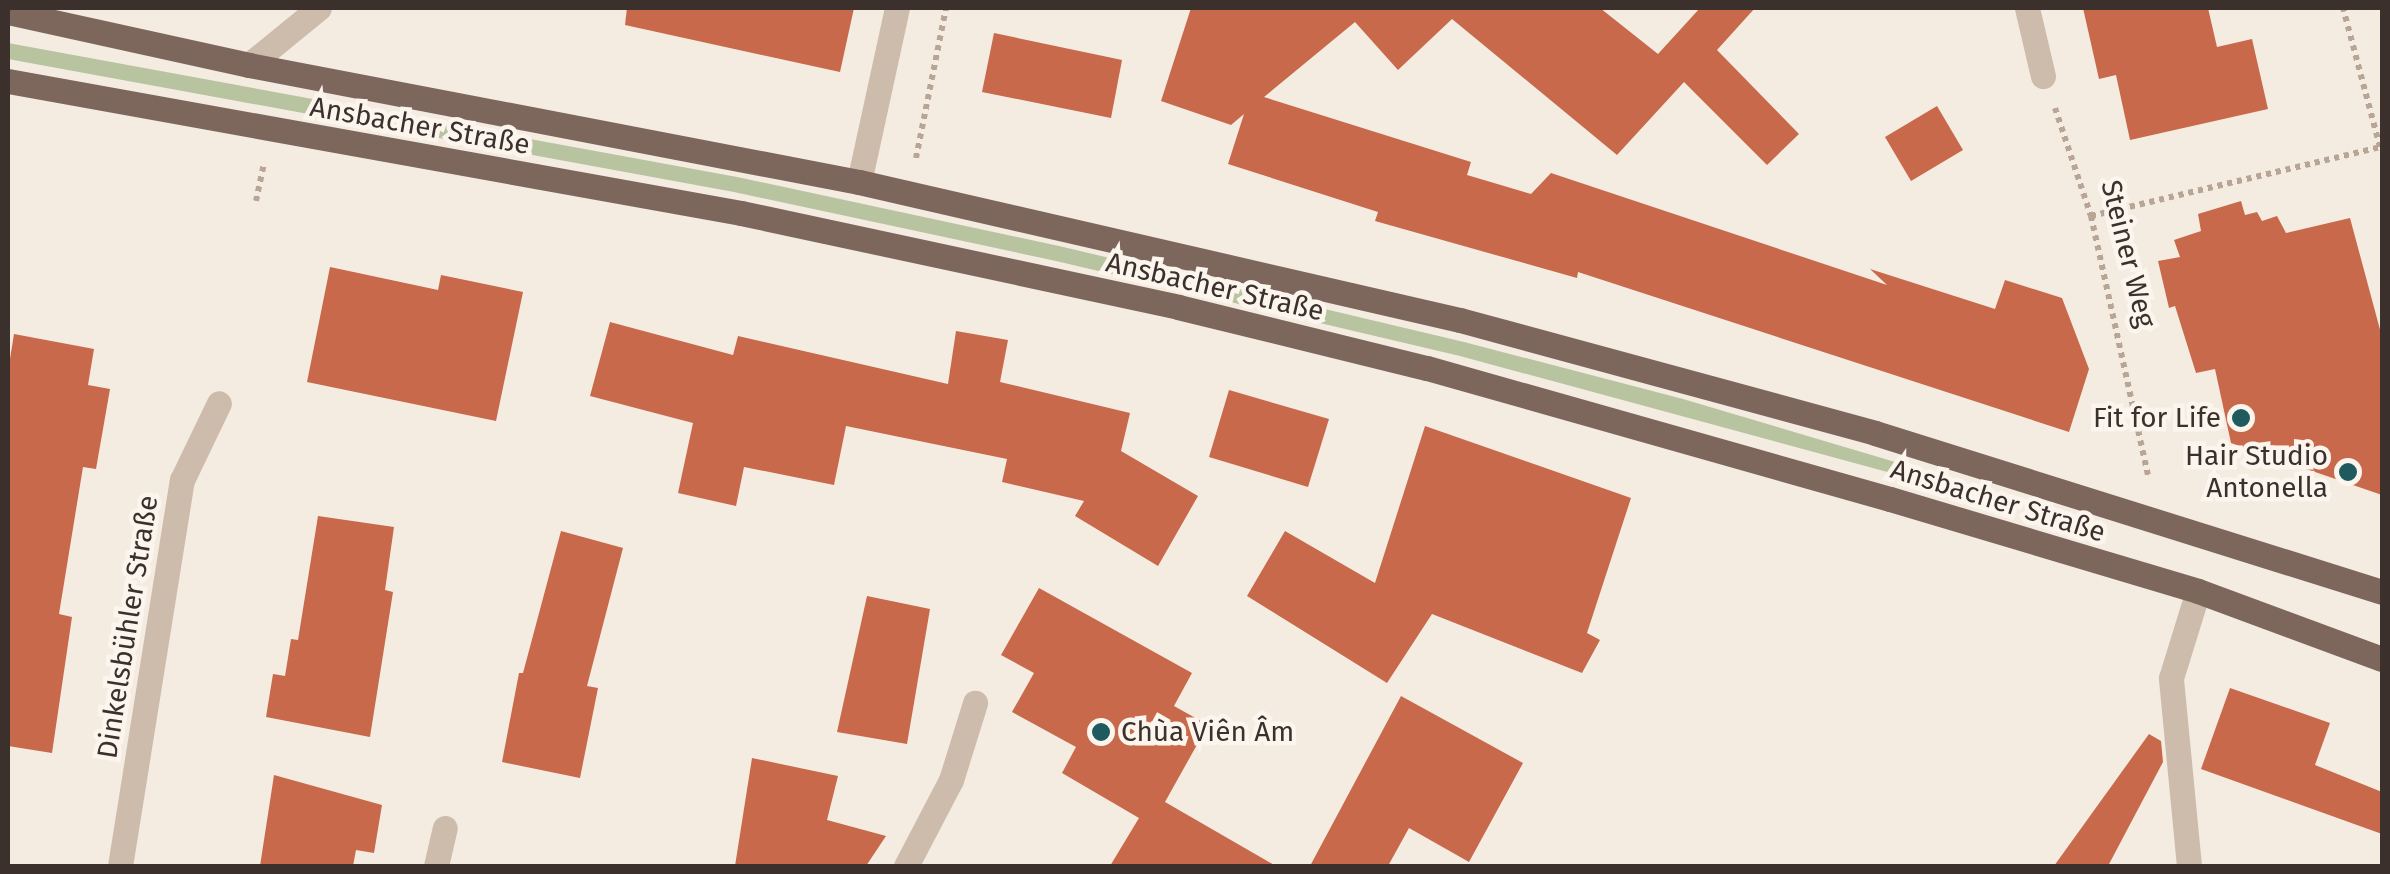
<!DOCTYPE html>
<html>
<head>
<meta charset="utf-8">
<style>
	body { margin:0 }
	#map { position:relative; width:2390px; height:874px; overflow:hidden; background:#f4ebe1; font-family:"Fira Sans",sans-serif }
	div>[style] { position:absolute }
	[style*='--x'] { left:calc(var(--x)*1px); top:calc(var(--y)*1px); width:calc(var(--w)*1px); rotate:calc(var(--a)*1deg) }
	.green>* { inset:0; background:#b8c4a0 }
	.building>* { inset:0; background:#c8694b }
	.path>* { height:6px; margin-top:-3px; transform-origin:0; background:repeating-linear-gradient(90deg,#b9a596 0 5px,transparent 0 10px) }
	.service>* { height:25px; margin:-12.5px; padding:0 12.5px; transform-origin:12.5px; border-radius:12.5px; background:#cdbbac }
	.minor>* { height:25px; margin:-12.5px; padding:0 12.5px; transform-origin:12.5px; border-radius:12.5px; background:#cdbbac }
	.primary>* { height:25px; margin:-12.5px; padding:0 12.5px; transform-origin:12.5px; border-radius:12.5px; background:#7d675c }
	.dots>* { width:28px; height:28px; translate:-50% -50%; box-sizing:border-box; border:5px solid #fbf5ee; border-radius:50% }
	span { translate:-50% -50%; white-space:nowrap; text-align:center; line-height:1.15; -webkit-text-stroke:9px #fbf5ee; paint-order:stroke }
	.street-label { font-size:28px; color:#3b302b }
	.poi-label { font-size:28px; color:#3b302b }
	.right { translate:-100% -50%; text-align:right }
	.left { translate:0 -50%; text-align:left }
	.frame { position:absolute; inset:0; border:10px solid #3b302b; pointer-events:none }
</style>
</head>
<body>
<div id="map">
	<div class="green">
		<div style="clip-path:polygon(8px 43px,737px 177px,1059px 246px,1464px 342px,1683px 399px,1966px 483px,1961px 492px,1460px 356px,1056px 261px,734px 192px,8px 59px)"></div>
	</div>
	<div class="building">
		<div style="clip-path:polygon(627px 8px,854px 8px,840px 72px,625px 25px)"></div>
		<div style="clip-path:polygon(1191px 8px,1600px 8px,1658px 54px,1700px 8px,1755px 8px,1717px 50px,1799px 134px,1767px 165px,1684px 82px,1617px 155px,1452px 19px,1398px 70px,1355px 22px,1264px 97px,1471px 162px,1467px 175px,1531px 194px,1551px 173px,1887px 285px,1870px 269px,1995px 309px,2005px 280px,2062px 298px,2089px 369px,2069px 432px,1578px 272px,1577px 278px,1375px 221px,1378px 212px,1228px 164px,1244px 114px,1231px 125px,1161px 101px)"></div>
		<div style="clip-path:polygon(2083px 8px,2208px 8px,2217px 47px,2252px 39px,2268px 109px,2130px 140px,2116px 75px,2099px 79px)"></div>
		<div style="clip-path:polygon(994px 33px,1122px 60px,1111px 118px,982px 92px)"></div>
		<div style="clip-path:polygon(1937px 106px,1963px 150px,1911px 181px,1885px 137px)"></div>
		<div style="clip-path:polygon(2241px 201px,2245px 215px,2257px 212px,2262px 221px,2277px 216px,2286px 233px,2350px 218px,2382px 337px,2382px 495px,2231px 443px,2215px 369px,2196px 373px,2175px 306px,2169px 308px,2158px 261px,2180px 257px,2174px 240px,2201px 231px,2198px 214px)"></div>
		<div style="clip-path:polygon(330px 267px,438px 290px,441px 275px,523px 292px,496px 421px,307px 382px)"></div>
		<div style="clip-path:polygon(610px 322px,733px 355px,738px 336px,948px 384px,956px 331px,1008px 340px,1000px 382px,1130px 413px,1121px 451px,1198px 496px,1158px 566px,1075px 516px,1084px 501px,1002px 482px,1007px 459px,846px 426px,834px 485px,744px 467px,736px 506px,678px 493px,693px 423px,590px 396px)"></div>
		<div style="clip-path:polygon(14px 334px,94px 349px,88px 385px,110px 389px,96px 469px,83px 467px,59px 614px,72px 617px,52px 753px,8px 746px,8px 371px)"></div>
		<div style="clip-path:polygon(1229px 390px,1329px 419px,1308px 487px,1209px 457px)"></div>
		<div style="clip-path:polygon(1425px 426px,1631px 498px,1587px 633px,1600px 640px,1582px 673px,1432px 614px,1387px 683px,1247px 596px,1285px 531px,1375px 583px)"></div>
		<div style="clip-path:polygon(318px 516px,394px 527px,385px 590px,393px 592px,370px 737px,266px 717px,273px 674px,285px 676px,291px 639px,298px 640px)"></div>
		<div style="clip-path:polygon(561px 531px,623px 548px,587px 686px,598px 688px,580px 778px,502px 762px,519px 673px,523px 673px)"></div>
		<div style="clip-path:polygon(1039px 588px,1192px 673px,1174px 706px,1208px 725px,1165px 802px,1276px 866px,1110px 866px,1139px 818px,1062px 773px,1076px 747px,1012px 712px,1034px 673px,1001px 655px)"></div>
		<div style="clip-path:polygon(867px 596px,930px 609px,907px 744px,837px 732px)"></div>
		<div style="clip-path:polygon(2230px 688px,2330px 723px,2315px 765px,2382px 792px,2382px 834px,2201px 769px)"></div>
		<div style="clip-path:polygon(1401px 696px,1523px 763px,1469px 862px,1409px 828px,1388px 866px,1310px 866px)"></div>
		<div style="clip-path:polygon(2149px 734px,2161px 741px,2163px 762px,2108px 866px,2054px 866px)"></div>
		<div style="clip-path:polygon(752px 758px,838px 776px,827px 820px,886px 836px,866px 866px,735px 866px)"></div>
		<div style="clip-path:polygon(274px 775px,382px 805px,374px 853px,356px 850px,353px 866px,260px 866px)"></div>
	</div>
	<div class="path">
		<div style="--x:2055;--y:108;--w:114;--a:71.6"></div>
		<div style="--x:2091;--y:216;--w:269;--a:77.6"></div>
		<div style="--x:916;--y:158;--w:153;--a:-78.7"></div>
		<div style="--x:256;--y:201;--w:39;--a:-78"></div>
		<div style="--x:2091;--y:216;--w:297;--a:-13.4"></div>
		<div style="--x:2380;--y:147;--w:144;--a:-104.9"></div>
	</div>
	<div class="service">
		<div style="--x:249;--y:65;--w:90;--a:-39.2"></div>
		<div style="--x:859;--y:182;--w:178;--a:-77.7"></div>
		<div style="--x:436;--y:866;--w:39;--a:-77"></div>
		<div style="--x:2189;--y:866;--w:189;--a:-95.5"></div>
		<div style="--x:2171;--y:678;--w:91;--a:-72.8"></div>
	</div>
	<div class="minor">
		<div style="--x:2027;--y:8;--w:70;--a:76.8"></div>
		<div style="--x:120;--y:866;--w:391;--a:-80.9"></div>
		<div style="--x:182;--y:480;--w:85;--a:-64.3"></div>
		<div style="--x:906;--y:866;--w:97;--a:-62.4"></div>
		<div style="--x:951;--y:780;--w:81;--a:-72.7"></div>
	</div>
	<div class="primary">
		<div style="--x:8;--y:12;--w:247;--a:12.4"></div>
		<div style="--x:249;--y:65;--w:621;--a:10.86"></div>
		<div style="--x:859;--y:182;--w:617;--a:12.93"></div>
		<div style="--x:1460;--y:320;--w:430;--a:15.2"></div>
		<div style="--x:1875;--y:433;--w:531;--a:17.41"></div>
		<div style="--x:8;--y:81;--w:745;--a:10.21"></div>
		<div style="--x:741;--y:213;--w:447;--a:12.1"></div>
		<div style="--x:1178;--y:307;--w:256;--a:13.8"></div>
		<div style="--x:1427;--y:368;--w:481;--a:15.8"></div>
		<div style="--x:1890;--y:499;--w:321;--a:16.6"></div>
		<div style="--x:2198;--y:591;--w:196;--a:20.3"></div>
	</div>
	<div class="dots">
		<div style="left:2241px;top:418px;background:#1f5a5e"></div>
		<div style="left:2348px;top:472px;background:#1f5a5e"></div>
		<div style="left:1101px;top:732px;background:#1f5a5e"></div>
	</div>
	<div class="street-label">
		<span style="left:420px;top:126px;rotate:10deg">Ansbacher Straße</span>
		<span style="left:2128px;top:254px;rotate:76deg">Steiner Weg</span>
		<span style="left:1215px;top:287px;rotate:13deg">Ansbacher Straße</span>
		<span style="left:1998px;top:501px;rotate:17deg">Ansbacher Straße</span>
		<span style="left:128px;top:627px;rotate:-81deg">Dinkelsbühler Straße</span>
	</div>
	<div class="poi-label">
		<span class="right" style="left:2221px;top:418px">Fit for Life</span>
		<span class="right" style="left:2328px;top:472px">Hair Studio<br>Antonella</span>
		<span class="left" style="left:1121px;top:732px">Chùa Viên Âm</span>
	</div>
	<div class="frame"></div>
</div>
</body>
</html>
